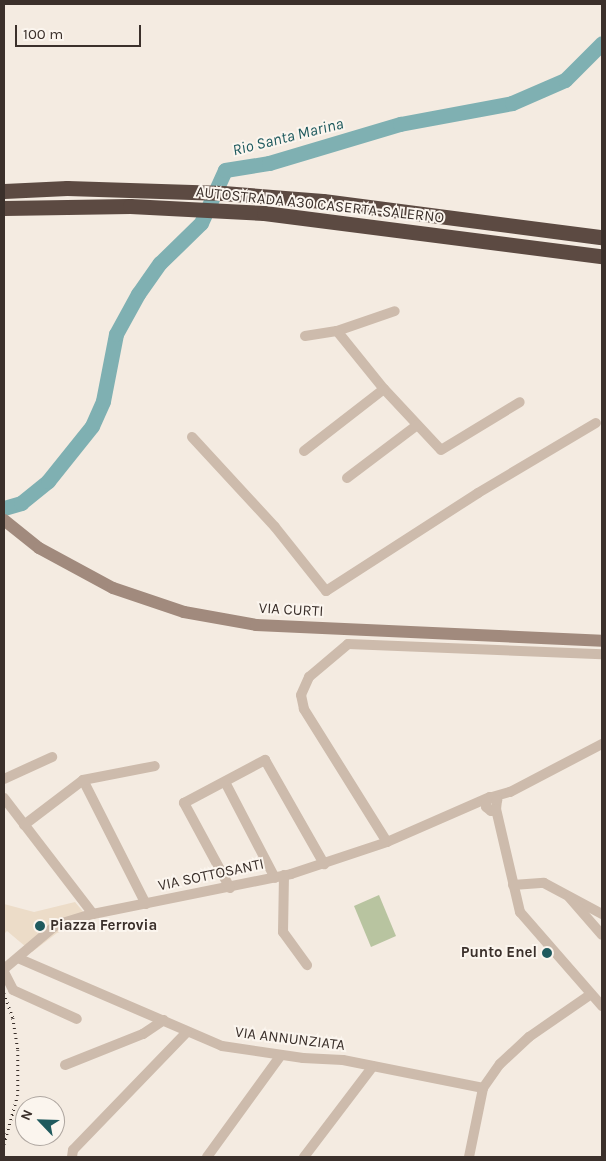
<!DOCTYPE html>
<html>
<head>
<meta charset="utf-8">
<style>
	body { margin:0 }
	#map { position:relative; width:606px; height:1161px; overflow:hidden; background:#f4ebe1; font-family:Karla,sans-serif }
	div>[style] { position:absolute }
	[style*='--x'] { left:calc(var(--x)*1px); top:calc(var(--y)*1px); width:calc(var(--w)*1px); rotate:calc(var(--a)*1deg) }
	.green>* { inset:0; background:#b8c4a0 }
	.plaza>* { inset:0; background:#ecdcc8 }
	.river>* { height:15px; margin:-7.5px; padding:0 7.5px; transform-origin:7.5px; border-radius:7.5px; background:#7fb0b2 }
	.minor>* { height:10px; margin:-5px; padding:0 5px; transform-origin:5px; border-radius:5px; background:#cdbbac }
	.secondary>* { height:12px; margin:-6px; padding:0 6px; transform-origin:6px; border-radius:6px; background:#a18a7d }
	.motorway>* { height:15px; margin:-7.5px; padding:0 7.5px; transform-origin:7.5px; border-radius:7.5px; background:#5c4a42 }
	.rail>* { height:2.5px; margin-top:-1.25px; transform-origin:0; background:repeating-linear-gradient(90deg,#3b302b 0 1px,transparent 0 5px) }
	.dots>* { width:14px; height:14px; translate:-50% -50%; box-sizing:border-box; border:2px solid #fbf5ee; border-radius:50% }
	span { translate:-50% -50%; white-space:nowrap; text-align:center; line-height:1.15; -webkit-text-stroke:4px #fbf5ee; paint-order:stroke }
	.street-label { font-size:15px; color:#3b302b }
	.poi-label { font-size:15px; color:#3b302b; font-weight:700 }
	.left { translate:0 -50%; text-align:left }
	.right { translate:-100% -50%; text-align:right }
	.water-label { font-size:16px; color:#1f5a5e; font-style:italic }
	.frame { position:absolute; inset:0; border:5px solid #3b302b; pointer-events:none }
	.north { position:absolute; left:15px; top:1096px; width:50px; height:50px; box-sizing:border-box; background:#fbf5ee; border:1px solid #aea6a0; border-radius:50%; rotate:294deg; font-size:14px; font-weight:700; line-height:20px; text-align:center; color:#3b302b }
	.north::after { content:''; display:block; margin:auto; width:18px; height:22px; background:#1f5a5e; clip-path:polygon(50% 0,100% 100%,50% 72%,0 100%) }
	.scale { position:absolute; left:15px; top:25px; width:126px; height:22px; box-sizing:border-box; border:2px solid #3b302b; border-top:0; padding-left:6px; font-size:15px; line-height:18px; white-space:nowrap; color:#3b302b; -webkit-text-stroke:4px #fbf5ee; paint-order:stroke }
</style>
</head>
<body>
<div id="map">
	<div class="green">
		<div style="clip-path:polygon(379px 895px,396px 936px,371px 947px,354px 906px)"></div>
	</div>
	<div class="plaza">
		<div style="clip-path:polygon(75px 902px,91px 921px,57px 933px,32px 952px,7px 931px,4px 934px,4px 904px,34px 912px)"></div>
	</div>
	<div class="river">
		<div style="--x:4;--y:508;--w:18;--a:-16"></div>
		<div style="--x:21;--y:503;--w:35;--a:-39"></div>
		<div style="--x:48;--y:481;--w:70;--a:-51.3"></div>
		<div style="--x:92;--y:426;--w:27;--a:-66"></div>
		<div style="--x:103;--y:401;--w:68;--a:-79"></div>
		<div style="--x:116;--y:334;--w:46;--a:-61.2"></div>
		<div style="--x:138;--y:294;--w:38;--a:-55"></div>
		<div style="--x:160;--y:263;--w:57;--a:-44.3"></div>
		<div style="--x:201;--y:223;--w:58;--a:-65.6"></div>
		<div style="--x:225;--y:170;--w:45;--a:-9"></div>
		<div style="--x:269;--y:163;--w:137;--a:-16.6"></div>
		<div style="--x:400;--y:124;--w:114;--a:-10.6"></div>
		<div style="--x:512;--y:103;--w:58;--a:-23.5"></div>
		<div style="--x:565;--y:80;--w:52;--a:-45"></div>
	</div>
	<div class="minor">
		<div style="--x:337;--y:331;--w:61;--a:-19"></div>
		<div style="--x:305;--y:336;--w:32;--a:-9"></div>
		<div style="--x:337;--y:331;--w:75;--a:51"></div>
		<div style="--x:384;--y:389;--w:83;--a:46.9"></div>
		<div style="--x:441;--y:450;--w:92;--a:-31.3"></div>
		<div style="--x:192;--y:437;--w:122;--a:47.3"></div>
		<div style="--x:275;--y:527;--w:82;--a:51.4"></div>
		<div style="--x:326;--y:591;--w:181;--a:-32.8"></div>
		<div style="--x:478;--y:493;--w:137;--a:-30.7"></div>
		<div style="--x:304;--y:451;--w:101;--a:-37.8"></div>
		<div style="--x:347;--y:478;--w:88;--a:-37.1"></div>
		<div style="--x:4;--y:779;--w:53;--a:-24.6"></div>
		<div style="--x:83;--y:780;--w:139;--a:63.1"></div>
		<div style="--x:225;--y:782;--w:108;--a:62.5"></div>
		<div style="--x:492;--y:797;--w:19;--a:-16"></div>
		<div style="--x:510;--y:792;--w:104;--a:-27.6"></div>
		<div style="--x:4;--y:798;--w:146;--a:52.5"></div>
		<div style="--x:93;--y:914;--w:202;--a:-11.4"></div>
		<div style="--x:291;--y:874;--w:101;--a:-18.4"></div>
		<div style="--x:387;--y:842;--w:112;--a:-23.6"></div>
		<div style="--x:490;--y:797;--w:8;--a:23"></div>
		<div style="--x:497;--y:800;--w:9;--a:96"></div>
		<div style="--x:496;--y:809;--w:5;--a:158"></div>
		<div style="--x:491;--y:811;--w:6;--a:-141"></div>
		<div style="--x:486;--y:807;--w:8;--a:-83"></div>
		<div style="--x:496;--y:809;--w:106;--a:76.9"></div>
		<div style="--x:520;--y:912;--w:125;--a:48.9"></div>
		<div style="--x:24;--y:825;--w:74;--a:-37.3"></div>
		<div style="--x:83;--y:780;--w:73;--a:-11"></div>
		<div style="--x:387;--y:842;--w:157;--a:-122"></div>
		<div style="--x:304;--y:709;--w:14;--a:-102"></div>
		<div style="--x:301;--y:695;--w:20;--a:-66"></div>
		<div style="--x:309;--y:677;--w:51;--a:-40.2"></div>
		<div style="--x:348;--y:644;--w:254;--a:2.3"></div>
		<div style="--x:284;--y:875;--w:57;--a:91"></div>
		<div style="--x:283;--y:932;--w:41;--a:54"></div>
		<div style="--x:513;--y:885;--w:31;--a:-4"></div>
		<div style="--x:544;--y:883;--w:66;--a:28.1"></div>
		<div style="--x:230;--y:888;--w:97;--a:-118.4"></div>
		<div style="--x:184;--y:803;--w:92;--a:-28"></div>
		<div style="--x:265;--y:760;--w:120;--a:60.4"></div>
		<div style="--x:569;--y:897;--w:50;--a:49"></div>
		<div style="--x:20;--y:959;--w:220;--a:23.3"></div>
		<div style="--x:222;--y:1046;--w:82;--a:8.4"></div>
		<div style="--x:303;--y:1058;--w:40;--a:2.9"></div>
		<div style="--x:343;--y:1060;--w:143;--a:11.3"></div>
		<div style="--x:4;--y:969;--w:68;--a:-40.2"></div>
		<div style="--x:56;--y:925;--w:39;--a:-17"></div>
		<div style="--x:4;--y:972;--w:20;--a:63"></div>
		<div style="--x:13;--y:990;--w:70;--a:24.4"></div>
		<div style="--x:65;--y:1065;--w:84;--a:-21.7"></div>
		<div style="--x:143;--y:1034;--w:25;--a:-34"></div>
		<div style="--x:72;--y:1157;--w:7;--a:-82"></div>
		<div style="--x:73;--y:1150;--w:164;--a:-46"></div>
		<div style="--x:207;--y:1157;--w:126;--a:-54"></div>
		<div style="--x:304;--y:1157;--w:114;--a:-52.8"></div>
		<div style="--x:469;--y:1157;--w:70;--a:-78.5"></div>
		<div style="--x:483;--y:1088;--w:29;--a:-55"></div>
		<div style="--x:500;--y:1064;--w:40;--a:-43"></div>
		<div style="--x:529;--y:1037;--w:75;--a:-34.7"></div>
	</div>
	<div class="secondary">
		<div style="--x:4;--y:520;--w:45;--a:38.7"></div>
		<div style="--x:39;--y:548;--w:84;--a:28.4"></div>
		<div style="--x:113;--y:588;--w:75;--a:18.7"></div>
		<div style="--x:184;--y:612;--w:73;--a:10.2"></div>
		<div style="--x:256;--y:625;--w:346;--a:2.6"></div>
	</div>
	<div class="motorway">
		<div style="--x:4;--y:191;--w:63;--a:-2.7"></div>
		<div style="--x:67;--y:188;--w:156;--a:1.8"></div>
		<div style="--x:223;--y:193;--w:100;--a:4.6"></div>
		<div style="--x:323;--y:201;--w:281;--a:7.4"></div>
		<div style="--x:4;--y:208;--w:126;--a:-0.9"></div>
		<div style="--x:130;--y:206;--w:134;--a:3"></div>
		<div style="--x:264;--y:213;--w:341;--a:7.3"></div>
	</div>
	<div class="rail">
		<div style="--x:4;--y:993;--w:27;--a:70"></div>
		<div style="--x:13;--y:1018;--w:32;--a:81"></div>
		<div style="--x:18;--y:1050;--w:45;--a:90"></div>
		<div style="--x:18;--y:1095;--w:52;--a:105.6"></div>
	</div>
	<div class="dots">
		<div style="left:40px;top:926px;background:#1f5a5e"></div>
		<div style="left:547px;top:953px;background:#1f5a5e"></div>
	</div>
	<div class="street-label">
		<span style="left:320px;top:205px;rotate:6deg">AUTOSTRADA A30 CASERTA-SALERNO</span>
		<span style="left:291px;top:610px;rotate:3deg">VIA CURTI</span>
		<span style="left:211px;top:875px;rotate:-12deg">VIA SOTTOSANTI</span>
		<span style="left:290px;top:1039px;rotate:7deg">VIA ANNUNZIATA</span>
	</div>
	<div class="poi-label">
		<span class="left" style="left:50px;top:926px">Piazza Ferrovia</span>
		<span class="right" style="left:537px;top:953px">Punto Enel</span>
	</div>
	<div class="water-label">
		<span style="left:288px;top:137px;rotate:-14deg">Rio Santa Marina</span>
	</div>
	<div class="frame"></div>
	<div class="north">N</div>
	<div class="scale">100 m</div>
</div>
</body>
</html>
